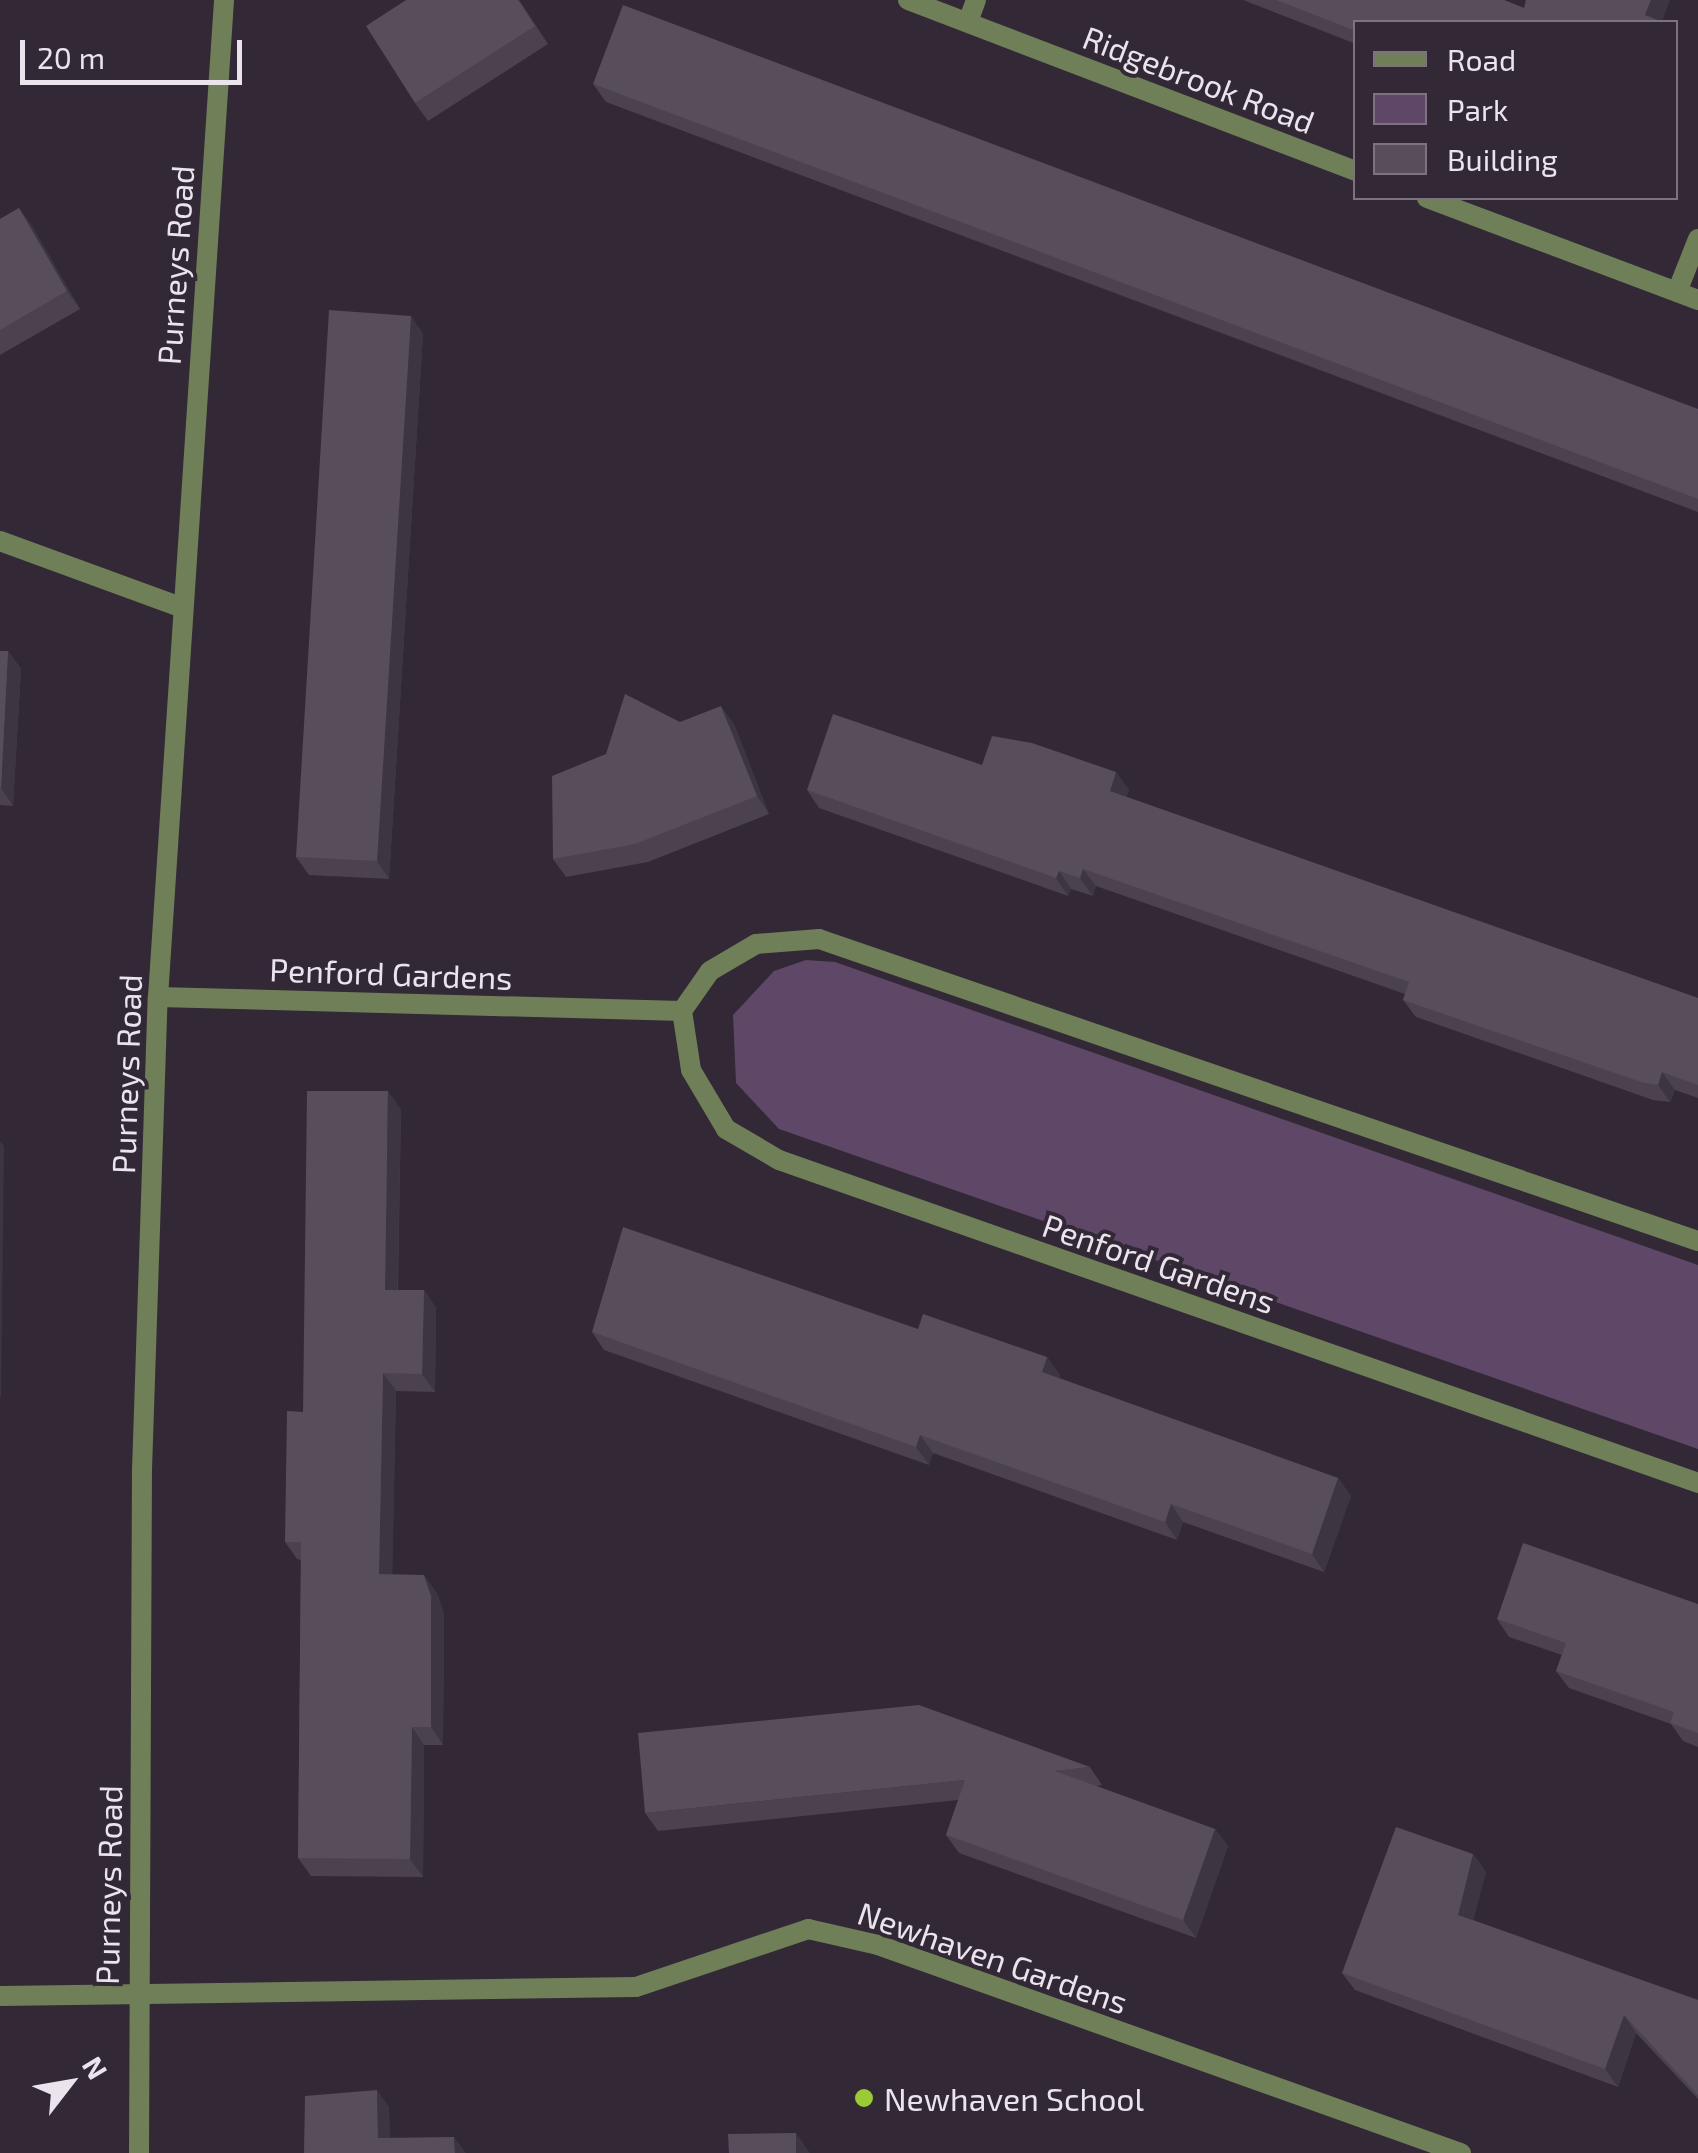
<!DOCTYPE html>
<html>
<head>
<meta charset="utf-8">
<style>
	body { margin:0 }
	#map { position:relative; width:1698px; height:2153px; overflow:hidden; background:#322836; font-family:"Exo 2",sans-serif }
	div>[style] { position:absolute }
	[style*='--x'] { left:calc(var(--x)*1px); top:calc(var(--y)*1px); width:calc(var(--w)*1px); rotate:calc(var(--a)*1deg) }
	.green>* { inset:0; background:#5f4768 }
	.street>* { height:20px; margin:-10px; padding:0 10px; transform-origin:10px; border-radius:10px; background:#6f7f58 }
	.wall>* { inset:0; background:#4b424e }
	.shaded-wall>* { inset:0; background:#3d3640 }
	.building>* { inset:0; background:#574d5b }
	.dots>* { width:28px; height:28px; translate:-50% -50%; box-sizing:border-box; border:5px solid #322836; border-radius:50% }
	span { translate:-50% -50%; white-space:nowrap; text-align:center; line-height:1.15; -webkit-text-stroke:8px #322836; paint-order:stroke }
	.street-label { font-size:32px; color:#ebe4ed }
	.poi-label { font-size:32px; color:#ebe4ed }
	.left { translate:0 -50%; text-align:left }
	.legend { position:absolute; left:1353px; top:20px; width:325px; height:180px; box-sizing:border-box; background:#322836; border:2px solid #7c737f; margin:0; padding:12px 18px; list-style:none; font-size:30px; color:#ebe4ed }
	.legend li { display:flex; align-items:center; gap:20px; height:50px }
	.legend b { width:50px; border:2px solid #7c737f }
	.north { position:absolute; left:20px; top:2033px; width:100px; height:100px; -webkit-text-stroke:8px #322836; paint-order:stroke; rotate:59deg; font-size:28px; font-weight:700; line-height:40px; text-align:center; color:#ebe4ed }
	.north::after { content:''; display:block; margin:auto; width:35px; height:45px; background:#ebe4ed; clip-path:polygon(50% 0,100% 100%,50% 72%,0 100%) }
	.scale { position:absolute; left:20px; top:40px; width:222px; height:45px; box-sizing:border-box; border:5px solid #ebe4ed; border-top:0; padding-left:12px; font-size:30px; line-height:35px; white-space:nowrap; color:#ebe4ed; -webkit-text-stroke:8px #322836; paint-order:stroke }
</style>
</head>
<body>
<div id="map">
	<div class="green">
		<div style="clip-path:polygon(806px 960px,835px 962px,1698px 1265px,1698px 1449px,779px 1129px,736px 1083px,733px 1015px,774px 971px)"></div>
	</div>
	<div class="street">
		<div style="--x:908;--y:0;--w:480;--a:20.9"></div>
		<div style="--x:968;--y:22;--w:23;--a:-70"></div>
		<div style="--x:1427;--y:198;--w:290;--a:20.6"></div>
		<div style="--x:1677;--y:292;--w:57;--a:-68.4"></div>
		<div style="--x:0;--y:541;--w:195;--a:20.1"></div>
		<div style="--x:158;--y:997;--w:524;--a:1.53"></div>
		<div style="--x:1698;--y:1241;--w:929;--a:-161.04"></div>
		<div style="--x:819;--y:939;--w:63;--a:175.5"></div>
		<div style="--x:756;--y:944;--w:53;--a:149.6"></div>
		<div style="--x:710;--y:971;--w:49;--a:125"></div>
		<div style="--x:682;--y:1011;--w:60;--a:81.3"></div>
		<div style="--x:691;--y:1070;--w:69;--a:59.3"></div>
		<div style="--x:726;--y:1129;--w:61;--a:30.3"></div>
		<div style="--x:779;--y:1160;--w:974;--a:19.36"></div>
		<div style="--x:0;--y:1996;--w:636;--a:-0.81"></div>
		<div style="--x:636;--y:1987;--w:182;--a:-18.6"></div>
		<div style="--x:808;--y:1929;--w:72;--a:12.9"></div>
		<div style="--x:878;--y:1945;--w:619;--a:19.64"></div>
		<div style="--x:139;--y:2153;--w:683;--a:-89.75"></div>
		<div style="--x:142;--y:1470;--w:473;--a:-88.1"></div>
		<div style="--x:158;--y:997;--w:999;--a:-86.21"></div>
	</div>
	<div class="wall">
		<div style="clip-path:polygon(519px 0,548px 44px,428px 121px,415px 103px)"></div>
		<div style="clip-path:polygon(1243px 0,1504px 0,1524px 8px,1356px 22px,1356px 44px)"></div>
		<div style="clip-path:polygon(593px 84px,1698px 409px,1698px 512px,606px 102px)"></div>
		<div style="clip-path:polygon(19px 208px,32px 226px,80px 309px,0 355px,0 219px)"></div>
		<div style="clip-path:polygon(411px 316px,423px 334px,389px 879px,309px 875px,296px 857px)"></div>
		<div style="clip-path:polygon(0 651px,8px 651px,21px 669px,13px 806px,0 805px)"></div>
		<div style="clip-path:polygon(680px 722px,734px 724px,769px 814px,648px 862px,566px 877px,553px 859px)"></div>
		<div style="clip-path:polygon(982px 765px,1116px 772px,1129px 790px,1126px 797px,1698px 998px,1698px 1098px,1675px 1090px,1670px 1102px,1653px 1100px,1416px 1017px,1403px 1000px,1405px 994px,1096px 886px,1093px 896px,1071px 889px,1068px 896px,819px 808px,807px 790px)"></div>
		<div style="clip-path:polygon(401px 1109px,398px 1290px,424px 1290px,436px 1308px,435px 1392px,396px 1391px,392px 1575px,437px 1593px,444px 1614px,443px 1745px,424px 1745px,423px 1877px,311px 1876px,298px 1858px,301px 1560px,297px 1559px,285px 1542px,303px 1412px)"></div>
		<div style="clip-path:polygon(918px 1329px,1047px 1357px,1060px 1375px,1059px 1378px,1338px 1478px,1351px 1496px,1324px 1572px,1183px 1522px,1177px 1540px,933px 1453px,929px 1465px,604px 1350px,592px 1332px)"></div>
		<div style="clip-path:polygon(1698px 1604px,1698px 1747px,1683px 1741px,1671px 1724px,1569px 1688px,1556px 1671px,1562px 1655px,1509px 1637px,1497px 1619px)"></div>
		<div style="clip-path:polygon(1090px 1767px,1102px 1785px,1096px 1786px,1215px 1829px,1228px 1846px,1196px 1938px,959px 1853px,946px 1835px,958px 1800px,658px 1831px,645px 1813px)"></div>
		<div style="clip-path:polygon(1473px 1854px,1486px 1872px,1473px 1920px,1698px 2000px,1698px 2099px,1636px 2033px,1618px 2087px,1355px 1990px,1342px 1973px)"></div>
	</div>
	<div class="shaded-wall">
		<div style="clip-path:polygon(1651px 0,1670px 0,1662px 22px,1650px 22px,1645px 15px)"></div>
		<div style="clip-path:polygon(19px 208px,32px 226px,80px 309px,67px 291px)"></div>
		<div style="clip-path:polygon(411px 316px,423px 334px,389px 879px,377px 861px)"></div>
		<div style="clip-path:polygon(8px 651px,21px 669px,13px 806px,1px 788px)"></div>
		<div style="clip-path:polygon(721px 706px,734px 724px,769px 814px,757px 796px)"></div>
		<div style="clip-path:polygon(1116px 772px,1129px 790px,1122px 809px,1110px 791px)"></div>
		<div style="clip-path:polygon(1083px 869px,1096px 886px,1093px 896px,1080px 878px)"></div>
		<div style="clip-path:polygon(1059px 871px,1071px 889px,1068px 896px,1056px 878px)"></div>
		<div style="clip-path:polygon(1662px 1072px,1675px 1090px,1670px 1102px,1658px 1085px)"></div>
		<div style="clip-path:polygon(388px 1091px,401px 1109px,397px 1308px,385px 1290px)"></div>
		<div style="clip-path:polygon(0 1141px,4px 1146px,1px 1398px,0 1397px)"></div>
		<div style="clip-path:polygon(424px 1290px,436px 1308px,435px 1392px,422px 1374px)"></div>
		<div style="clip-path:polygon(1047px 1357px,1060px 1375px,1055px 1390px,1042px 1372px)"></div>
		<div style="clip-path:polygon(383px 1373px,396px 1391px,392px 1592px,379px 1574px)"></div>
		<div style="clip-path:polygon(920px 1435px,933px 1453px,929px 1465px,916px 1447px)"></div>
		<div style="clip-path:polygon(1338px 1478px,1351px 1496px,1324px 1572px,1312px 1554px)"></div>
		<div style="clip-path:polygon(1171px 1504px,1183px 1522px,1177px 1540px,1165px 1522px)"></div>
		<div style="clip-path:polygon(424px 1575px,437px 1593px,444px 1614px,443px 1745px,431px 1727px)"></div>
		<div style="clip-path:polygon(412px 1727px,424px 1745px,423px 1877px,410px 1859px)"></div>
		<div style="clip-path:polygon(1215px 1829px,1228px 1846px,1196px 1938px,1183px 1920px)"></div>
		<div style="clip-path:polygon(1473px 1854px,1486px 1872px,1470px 1933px,1458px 1915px)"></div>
		<div style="clip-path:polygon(1624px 2015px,1636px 2033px,1618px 2087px,1605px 2069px)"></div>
		<div style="clip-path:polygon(377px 2090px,389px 2107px,391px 2153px,378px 2138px)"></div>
		<div style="clip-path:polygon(796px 2133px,810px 2153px,796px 2153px)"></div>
		<div style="clip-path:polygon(454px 2137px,466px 2153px,455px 2153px)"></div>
	</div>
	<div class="building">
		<div style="clip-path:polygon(406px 0,518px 0,535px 26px,415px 103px,366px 26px)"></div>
		<div style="clip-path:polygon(1276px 0,1504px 0,1524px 8px,1526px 0,1651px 0,1645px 15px,1660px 21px,1659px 22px,1356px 22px,1356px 31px)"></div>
		<div style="clip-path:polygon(623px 5px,1698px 409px,1698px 499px,593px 84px)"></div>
		<div style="clip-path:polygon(19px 208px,67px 291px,0 330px,0 219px)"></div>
		<div style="clip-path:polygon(329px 310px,411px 316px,377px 861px,296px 857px)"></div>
		<div style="clip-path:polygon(0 651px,8px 651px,1px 788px,0 788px)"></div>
		<div style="clip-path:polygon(625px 694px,680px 722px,721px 706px,757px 796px,635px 844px,553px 859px,552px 776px,606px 754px)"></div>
		<div style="clip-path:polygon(833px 714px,982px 765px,992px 736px,1032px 743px,1116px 772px,1110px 791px,1698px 998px,1698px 1085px,1662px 1072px,1658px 1085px,1641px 1082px,1403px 1000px,1409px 982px,1083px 869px,1080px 878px,1059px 871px,1056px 878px,807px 790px)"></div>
		<div style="clip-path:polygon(307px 1091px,388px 1091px,385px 1290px,424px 1290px,422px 1374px,383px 1373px,379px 1574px,424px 1575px,431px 1596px,431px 1727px,412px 1727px,410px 1859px,298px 1858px,301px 1542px,285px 1542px,287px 1411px,303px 1412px)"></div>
		<div style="clip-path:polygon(623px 1227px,918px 1329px,923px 1314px,1047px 1357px,1042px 1372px,1338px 1478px,1312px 1554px,1171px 1504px,1165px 1522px,920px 1435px,916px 1447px,592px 1332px)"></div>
		<div style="clip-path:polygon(1523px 1543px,1698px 1604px,1698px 1733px,1670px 1723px,1674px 1712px,1556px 1671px,1566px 1643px,1497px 1619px)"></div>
		<div style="clip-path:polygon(919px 1705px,1090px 1767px,1055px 1771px,1215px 1829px,1183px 1920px,946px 1835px,965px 1780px,645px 1813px,638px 1733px)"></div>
		<div style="clip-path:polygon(1396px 1827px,1473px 1854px,1458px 1915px,1698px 2000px,1698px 2095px,1624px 2015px,1605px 2069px,1342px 1973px)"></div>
		<div style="clip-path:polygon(377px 2090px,378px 2138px,454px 2137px,455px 2153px,304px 2153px,305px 2096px)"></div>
		<div style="clip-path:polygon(796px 2133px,796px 2153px,729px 2153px,728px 2134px)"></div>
	</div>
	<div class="dots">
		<div style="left:864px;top:2098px;background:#9acb35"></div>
	</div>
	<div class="street-label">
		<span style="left:1199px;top:79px;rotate:21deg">Ridgebrook Road</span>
		<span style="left:175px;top:265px;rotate:-86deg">Purneys Road</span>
		<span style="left:391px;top:973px;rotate:2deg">Penford Gardens</span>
		<span style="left:126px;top:1074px;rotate:-88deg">Purneys Road</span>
		<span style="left:1159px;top:1263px;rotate:19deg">Penford Gardens</span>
		<span style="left:108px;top:1885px;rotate:-89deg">Purneys Road</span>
		<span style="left:993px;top:1957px;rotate:19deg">Newhaven Gardens</span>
	</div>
	<div class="poi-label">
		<span class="left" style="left:884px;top:2098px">Newhaven School</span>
	</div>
	<ul class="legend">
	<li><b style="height:12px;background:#6f7f58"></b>Road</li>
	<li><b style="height:28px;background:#5f4768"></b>Park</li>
	<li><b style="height:28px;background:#574d5b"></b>Building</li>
	</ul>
	<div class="north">N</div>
	<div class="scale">20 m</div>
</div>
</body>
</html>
